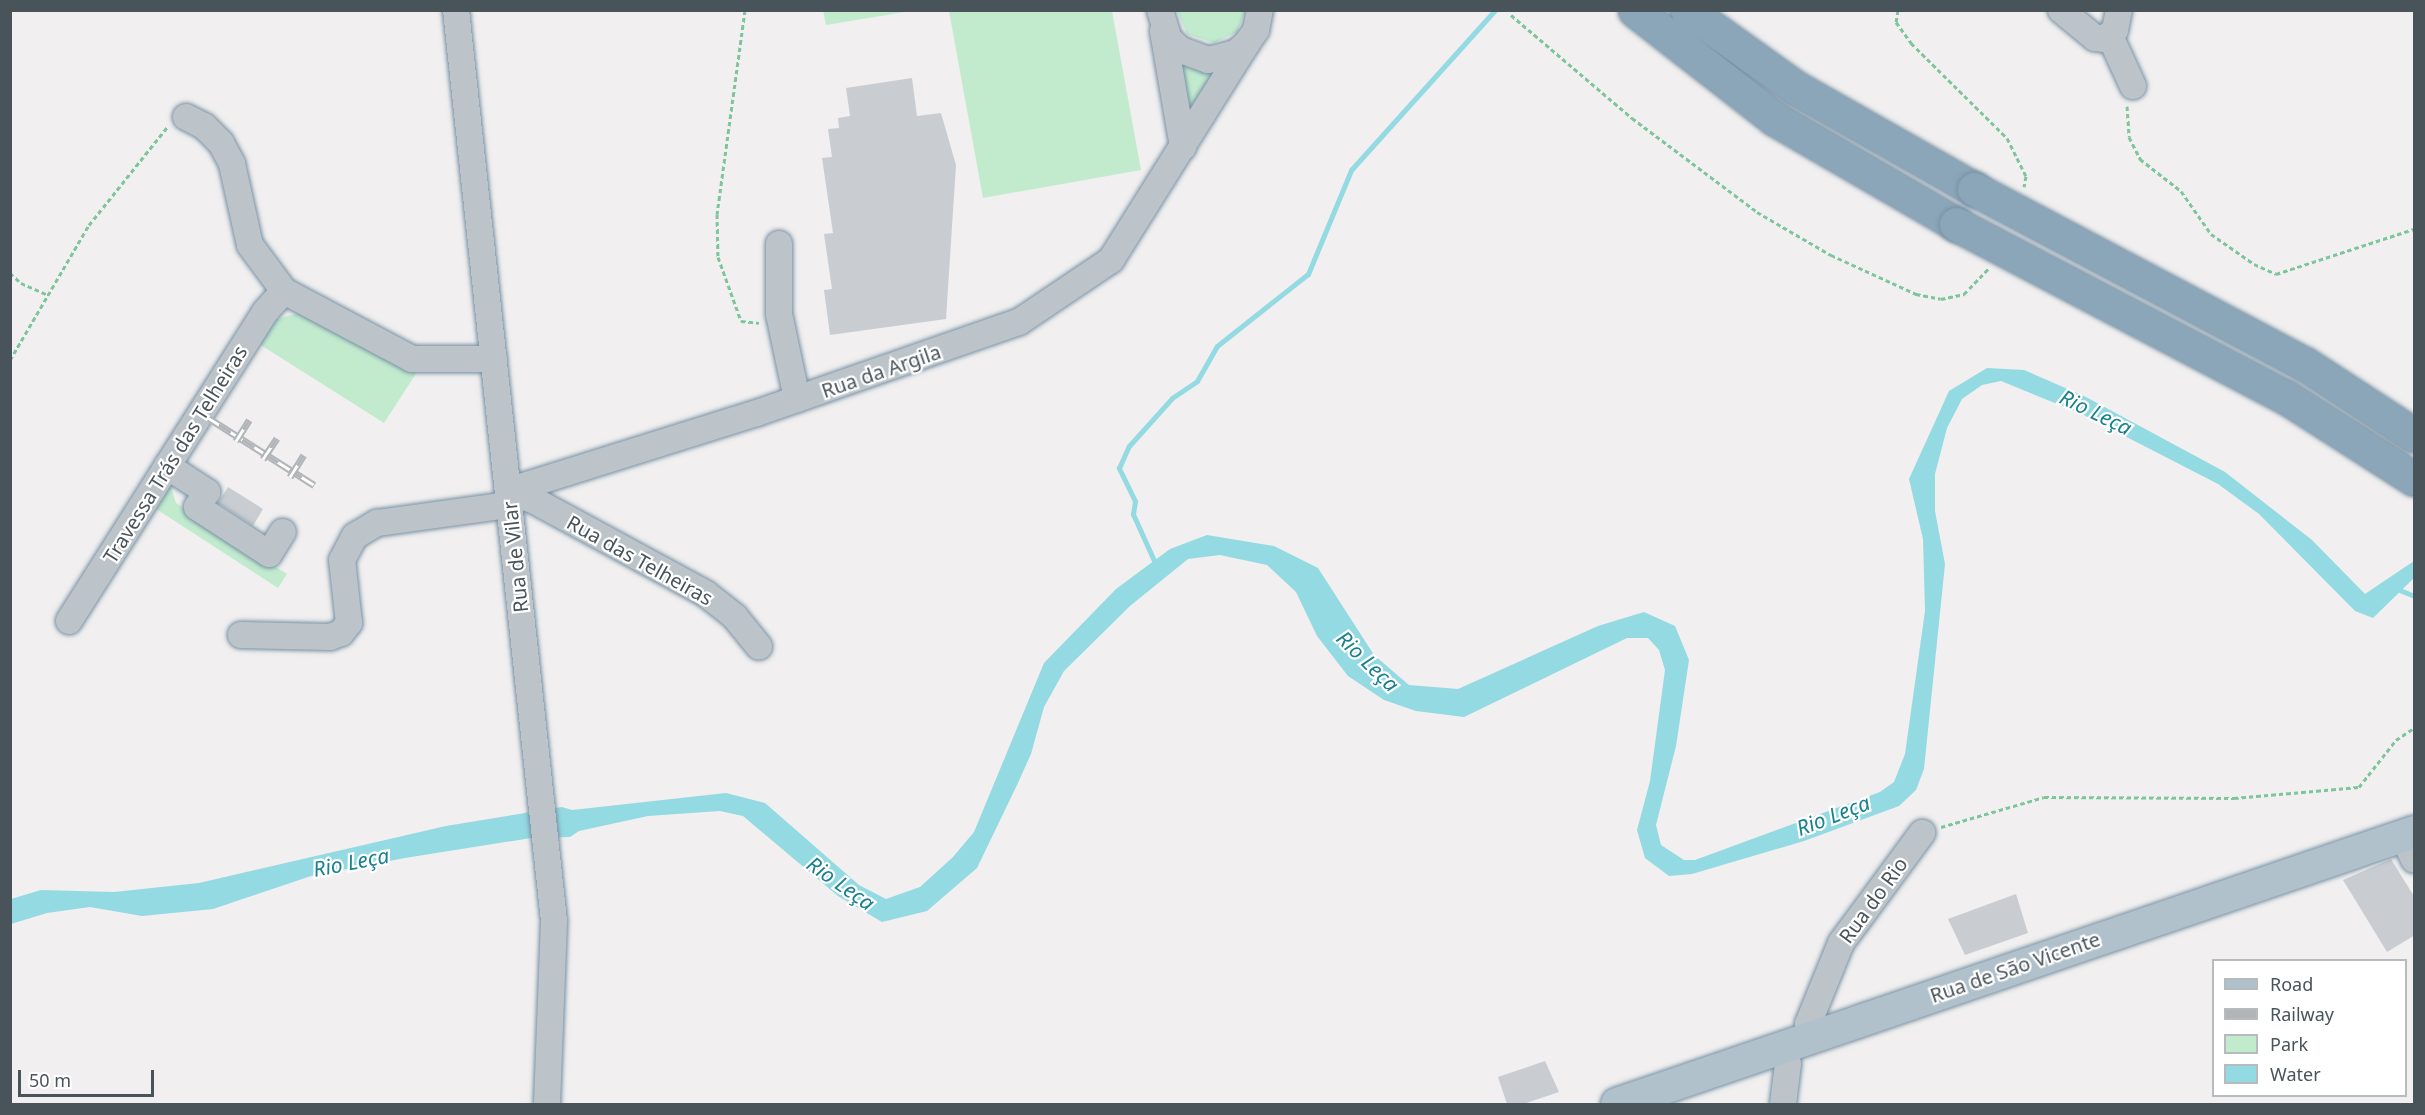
<!DOCTYPE html>
<html>
<head>
<meta charset="utf-8">
<style>
	body { margin:0 }
	#map { position:relative; width:2425px; height:1115px; overflow:hidden; background:#f1efef; font-family:"Noto Sans",sans-serif }
	div>[style] { position:absolute }
	[style*='--x'] { left:calc(var(--x)*1px); top:calc(var(--y)*1px); width:calc(var(--w)*1px); rotate:calc(var(--a)*1deg) }
	.green>* { inset:0; background:#c2ebce }
	.water>* { inset:0; background:#93dae3 }
	.stream>* { height:5px; margin:-2.5px; padding:0 2.5px; transform-origin:2.5px; border-radius:2.5px; background:#93dae3 }
	.building>* { inset:0; background:#c9cdd1 }
	.path>* { height:3px; margin-top:-1.5px; transform-origin:0; background:repeating-linear-gradient(90deg,#7dc59b 0 4.5px,transparent 0 7.5px) }
	.roads { filter:drop-shadow(0 0 2px #7791a4) drop-shadow(0 0 2px #7791a4) }
	.minor>* { height:26px; margin:-13px; padding:0 13px; transform-origin:13px; border-radius:13px; background:#bcc4ca }
	.major>* { height:32px; margin:-16px; padding:0 16px; transform-origin:16px; border-radius:16px; background:#b1c1cb }
	.highway>* { height:33px; margin:-16.5px; padding:0 16.5px; transform-origin:16.5px; border-radius:16.5px; background:#8ba6b9 }
	.rail>* { height:7px; margin-top:-3.5px; transform-origin:0; background:repeating-linear-gradient(90deg,#fff 0 14px,#b2b5b8 0 28px); box-sizing:border-box; border-block:2px solid #b2b5b8 }
	.bridges { filter:drop-shadow(0 0 2px #7791a4) drop-shadow(0 0 2px #7791a4) }
	.highway-bridge>* { height:33px; margin:-16.5px; padding:0 16.5px; transform-origin:16.5px; border-radius:16.5px; background:#8ba6b9 }
	span { translate:-50% -50%; white-space:nowrap; text-align:center; line-height:1.15; -webkit-text-stroke:4.5px #fff; paint-order:stroke }
	.street-label { font-size:20px; color:#49545a }
	.water-label { font-size:21px; color:#19808e; font-style:italic }
	.frame { position:absolute; inset:0; border:12px solid #49545a; pointer-events:none }
	.legend { position:absolute; left:2212px; top:959px; width:195px; height:138px; box-sizing:border-box; background:#fff; border:2px solid #b6bbbd; margin:0; padding:8px 10px; list-style:none; font-size:18px; color:#49545a }
	.legend li { display:flex; align-items:center; gap:12px; height:30px }
	.legend b { width:30px; border:2px solid #b6bbbd }
	.scale { position:absolute; left:18px; top:1070px; width:136px; height:27px; box-sizing:border-box; border:3px solid #49545a; border-top:0; padding-left:8px; font-size:18px; line-height:21px; white-space:nowrap; color:#49545a; -webkit-text-stroke:4px #fff; paint-order:stroke }
</style>
</head>
<body>
<div id="map">
	<div class="green">
		<div style="clip-path:polygon(823px 10px,911px 10px,911px 11px,826px 25px)"></div>
		<div style="clip-path:polygon(949px 11px,1112px 11px,1141px 170px,983px 198px)"></div>
		<div style="clip-path:polygon(1177px 11px,1177px 10px,1246px 11px,1237px 32px,1214px 43px,1187px 34px)"></div>
		<div style="clip-path:polygon(1179px 61px,1219px 69px,1190px 115px)"></div>
		<div style="clip-path:polygon(302px 312px,419px 369px,384px 423px,256px 342px,270px 321px)"></div>
		<div style="clip-path:polygon(162px 487px,171px 488px,176px 503px,287px 574px,278px 588px,150px 505px)"></div>
	</div>
	<div class="water">
		<div style="clip-path:polygon(1987px 368px,2024px 370px,2086px 397px,2225px 472px,2312px 540px,2365px 594px,2414px 561px,2414px 578px,2373px 618px,2355px 611px,2259px 514px,2218px 484px,2082px 414px,2001px 381px,1982px 385px,1962px 399px,1947px 428px,1935px 474px,1935px 511px,1945px 564px,1924px 769px,1916px 790px,1899px 806px,1804px 841px,1692px 874px,1669px 876px,1645px 858px,1637px 830px,1650px 781px,1665px 670px,1659px 650px,1648px 638px,1627px 638px,1464px 717px,1416px 711px,1384px 700px,1348px 676px,1317px 636px,1296px 592px,1267px 565px,1220px 555px,1188px 559px,1130px 606px,1064px 671px,1044px 707px,1031px 754px,1017px 785px,977px 868px,927px 911px,882px 922px,838px 896px,743px 816px,720px 811px,648px 816px,579px 831px,570px 837px,531px 838px,405px 858px,311px 876px,213px 909px,142px 916px,90px 907px,47px 913px,11px 924px,11px 899px,41px 890px,114px 892px,199px 883px,446px 826px,562px 807px,572px 810px,726px 793px,765px 803px,859px 885px,886px 899px,920px 887px,953px 857px,974px 832px,1044px 663px,1116px 589px,1170px 549px,1207px 535px,1274px 546px,1318px 568px,1374px 655px,1409px 685px,1458px 689px,1598px 626px,1644px 612px,1675px 626px,1689px 660px,1676px 746px,1656px 825px,1661px 845px,1684px 860px,1695px 860px,1880px 792px,1894px 782px,1905px 754px,1925px 611px,1923px 539px,1909px 479px,1949px 391px)"></div>
	</div>
	<div class="stream">
		<div style="--x:1156;--y:565;--w:56;--a:-114.3"></div>
		<div style="--x:1133;--y:514;--w:13;--a:-81"></div>
		<div style="--x:1135;--y:501;--w:37;--a:-116"></div>
		<div style="--x:1119;--y:468;--w:24;--a:-66"></div>
		<div style="--x:1129;--y:446;--w:64;--a:-48.1"></div>
		<div style="--x:1172;--y:398;--w:30;--a:-34"></div>
		<div style="--x:1197;--y:381;--w:40;--a:-60.3"></div>
		<div style="--x:1217;--y:346;--w:116;--a:-38.4"></div>
		<div style="--x:1308;--y:274;--w:113;--a:-67.5"></div>
		<div style="--x:1351;--y:170;--w:215;--a:-48"></div>
		<div style="--x:2397;--y:589;--w:18;--a:22"></div>
	</div>
	<div class="building">
		<div style="clip-path:polygon(912px 78px,917px 116px,941px 113px,956px 165px,946px 319px,830px 335px,824px 290px,832px 289px,824px 234px,833px 233px,822px 158px,832px 157px,828px 129px,839px 128px,838px 118px,850px 116px,846px 88px)"></div>
		<div style="clip-path:polygon(228px 487px,263px 509px,253px 526px,218px 503px)"></div>
		<div style="clip-path:polygon(2391px 859px,2415px 898px,2415px 935px,2387px 952px,2343px 880px)"></div>
		<div style="clip-path:polygon(2016px 894px,2028px 933px,1965px 955px,1948px 919px)"></div>
		<div style="clip-path:polygon(1545px 1061px,1559px 1092px,1523px 1104px,1507px 1104px,1498px 1077px)"></div>
	</div>
	<div class="path">
		<div style="--x:745;--y:10;--w:206;--a:97.8"></div>
		<div style="--x:717;--y:214;--w:43;--a:88.7"></div>
		<div style="--x:718;--y:257;--w:68;--a:70.2"></div>
		<div style="--x:741;--y:321;--w:18;--a:6"></div>
		<div style="--x:1898;--y:10;--w:12;--a:99"></div>
		<div style="--x:1896;--y:22;--w:26;--a:54"></div>
		<div style="--x:1911;--y:43;--w:135;--a:44.7"></div>
		<div style="--x:2007;--y:138;--w:42;--a:63.4"></div>
		<div style="--x:2026;--y:176;--w:11;--a:100"></div>
		<div style="--x:1511;--y:15;--w:159;--a:40.4"></div>
		<div style="--x:1632;--y:118;--w:156;--a:36.9"></div>
		<div style="--x:1757;--y:212;--w:86;--a:30.2"></div>
		<div style="--x:1831;--y:255;--w:94;--a:24.6"></div>
		<div style="--x:1916;--y:294;--w:25;--a:11"></div>
		<div style="--x:1941;--y:299;--w:24;--a:-12"></div>
		<div style="--x:1964;--y:294;--w:35;--a:-46"></div>
		<div style="--x:2127;--y:106;--w:31;--a:86"></div>
		<div style="--x:2129;--y:137;--w:25;--a:63"></div>
		<div style="--x:2140;--y:159;--w:52;--a:38"></div>
		<div style="--x:2181;--y:191;--w:52;--a:55.1"></div>
		<div style="--x:2211;--y:234;--w:52;--a:34.9"></div>
		<div style="--x:2254;--y:264;--w:24;--a:24"></div>
		<div style="--x:2276;--y:274;--w:145;--a:-18.1"></div>
		<div style="--x:10;--y:273;--w:15;--a:42"></div>
		<div style="--x:21;--y:283;--w:30;--a:24"></div>
		<div style="--x:10;--y:360;--w:156;--a:-59.7"></div>
		<div style="--x:89;--y:225;--w:127;--a:-51.4"></div>
		<div style="--x:1941;--y:827;--w:107;--a:-16.2"></div>
		<div style="--x:2044;--y:797;--w:190;--a:0.3"></div>
		<div style="--x:2234;--y:798;--w:125;--a:-5"></div>
		<div style="--x:2359;--y:787;--w:60;--a:-51.8"></div>
		<div style="--x:2396;--y:740;--w:22;--a:-34"></div>
	</div>
	<div class="roads">
		<div class="minor">
			<div style="--x:456;--y:10;--w:916;--a:83.86"></div>
			<div style="--x:554;--y:921;--w:183;--a:92.2"></div>
			<div style="--x:1160;--y:10;--w:30;--a:73"></div>
			<div style="--x:1169;--y:39;--w:16;--a:43"></div>
			<div style="--x:1181;--y:50;--w:29;--a:20"></div>
			<div style="--x:1208;--y:60;--w:29;--a:-14"></div>
			<div style="--x:1236;--y:53;--w:15;--a:-42"></div>
			<div style="--x:1247;--y:43;--w:16;--a:-55"></div>
			<div style="--x:1256;--y:30;--w:20;--a:-79"></div>
			<div style="--x:2061;--y:10;--w:44;--a:39.5"></div>
			<div style="--x:2095;--y:38;--w:9;--a:6"></div>
			<div style="--x:2104;--y:39;--w:14;--a:-39"></div>
			<div style="--x:2115;--y:30;--w:20;--a:-79"></div>
			<div style="--x:1163;--y:31;--w:118;--a:80.2"></div>
			<div style="--x:2110;--y:36;--w:55;--a:65.3"></div>
			<div style="--x:186;--y:117;--w:20;--a:27"></div>
			<div style="--x:204;--y:126;--w:24;--a:45"></div>
			<div style="--x:221;--y:143;--w:24;--a:62"></div>
			<div style="--x:232;--y:164;--w:83;--a:77.5"></div>
			<div style="--x:250;--y:245;--w:57;--a:53.5"></div>
			<div style="--x:284;--y:291;--w:145;--a:28"></div>
			<div style="--x:412;--y:359;--w:82;--a:0"></div>
			<div style="--x:779;--y:244;--w:70;--a:90"></div>
			<div style="--x:779;--y:314;--w:87;--a:78"></div>
			<div style="--x:167;--y:466;--w:48;--a:33"></div>
			<div style="--x:207;--y:492;--w:18;--a:124"></div>
			<div style="--x:197;--y:507;--w:86;--a:33.1"></div>
			<div style="--x:269;--y:554;--w:26;--a:-58"></div>
			<div style="--x:508;--y:491;--w:261;--a:-17.4"></div>
			<div style="--x:757;--y:413;--w:277;--a:-19.2"></div>
			<div style="--x:1019;--y:322;--w:111;--a:-34"></div>
			<div style="--x:1111;--y:260;--w:256;--a:-57.9"></div>
			<div style="--x:508;--y:491;--w:29;--a:20"></div>
			<div style="--x:535;--y:501;--w:195;--a:28.5"></div>
			<div style="--x:706;--y:594;--w:37;--a:38"></div>
			<div style="--x:735;--y:617;--w:38;--a:51"></div>
			<div style="--x:69;--y:621;--w:366;--a:-57.6"></div>
			<div style="--x:265;--y:312;--w:28;--a:-48"></div>
			<div style="--x:241;--y:635;--w:89;--a:1.3"></div>
			<div style="--x:330;--y:637;--w:12;--a:-20"></div>
			<div style="--x:341;--y:633;--w:13;--a:-51"></div>
			<div style="--x:349;--y:623;--w:63;--a:-96.3"></div>
			<div style="--x:342;--y:560;--w:27;--a:-62"></div>
			<div style="--x:355;--y:536;--w:26;--a:-31"></div>
			<div style="--x:377;--y:523;--w:133;--a:-7.8"></div>
			<div style="--x:2403;--y:836;--w:26;--a:65"></div>
			<div style="--x:1813;--y:1036;--w:13;--a:-113"></div>
			<div style="--x:1808;--y:1024;--w:87;--a:-67.8"></div>
			<div style="--x:1841;--y:943;--w:137;--a:-53.6"></div>
			<div style="--x:1781;--y:1047;--w:18;--a:68"></div>
			<div style="--x:1788;--y:1064;--w:40;--a:97.1"></div>
		</div>
		<div class="major">
			<div style="--x:1617;--y:1104;--w:842;--a:-18.84"></div>
		</div>
		<div class="highway">
			<div style="--x:1635;--y:10;--w:177;--a:37.9"></div>
			<div style="--x:1775;--y:119;--w:209;--a:30.1"></div>
			<div style="--x:1687;--y:10;--w:134;--a:35.6"></div>
			<div style="--x:1796;--y:88;--w:205;--a:29.6"></div>
		</div>
	</div>
	<div class="rail">
		<div style="--x:207;--y:417;--w:127;--a:32.4"></div>
		<div style="--x:236;--y:441;--w:25;--a:-58"></div>
		<div style="--x:263;--y:459;--w:25;--a:-56"></div>
		<div style="--x:290;--y:477;--w:26;--a:-58"></div>
	</div>
	<div class="bridges">
		<div class="highway-bridge">
			<div style="--x:1974;--y:189;--w:374;--a:27.9"></div>
			<div style="--x:2305;--y:364;--w:130;--a:33.1"></div>
			<div style="--x:1956;--y:224;--w:373;--a:27.7"></div>
			<div style="--x:2286;--y:397;--w:152;--a:32.6"></div>
		</div>
	</div>
	<div class="street-label">
		<span style="left:881px;top:371px;rotate:-19deg">Rua da Argila</span>
		<span style="left:175px;top:454px;rotate:-58deg">Travessa Trás das Telheiras</span>
		<span style="left:515px;top:557px;rotate:-96deg">Rua de Vilar</span>
		<span style="left:640px;top:560px;rotate:29deg">Rua das Telheiras</span>
		<span style="left:1873px;top:900px;rotate:-54deg">Rua do Rio</span>
		<span style="left:2015px;top:967px;rotate:-19deg">Rua de São Vicente</span>
	</div>
	<div class="water-label">
		<span style="left:2096px;top:412px;rotate:26deg">Rio Leça</span>
		<span style="left:1368px;top:661px;rotate:44deg">Rio Leça</span>
		<span style="left:1833px;top:815px;rotate:-21deg">Rio Leça</span>
		<span style="left:351px;top:862px;rotate:-11deg">Rio Leça</span>
		<span style="left:841px;top:883px;rotate:35deg">Rio Leça</span>
	</div>
	<div class="frame"></div>
	<ul class="legend">
	<li><b style="height:8px;background:#b1c1cb"></b>Road</li>
	<li><b style="height:8px;background:#b2b5b8"></b>Railway</li>
	<li><b style="height:16px;background:#c2ebce"></b>Park</li>
	<li><b style="height:16px;background:#93dae3"></b>Water</li>
	</ul>
	<div class="scale">50 m</div>
</div>
</body>
</html>
